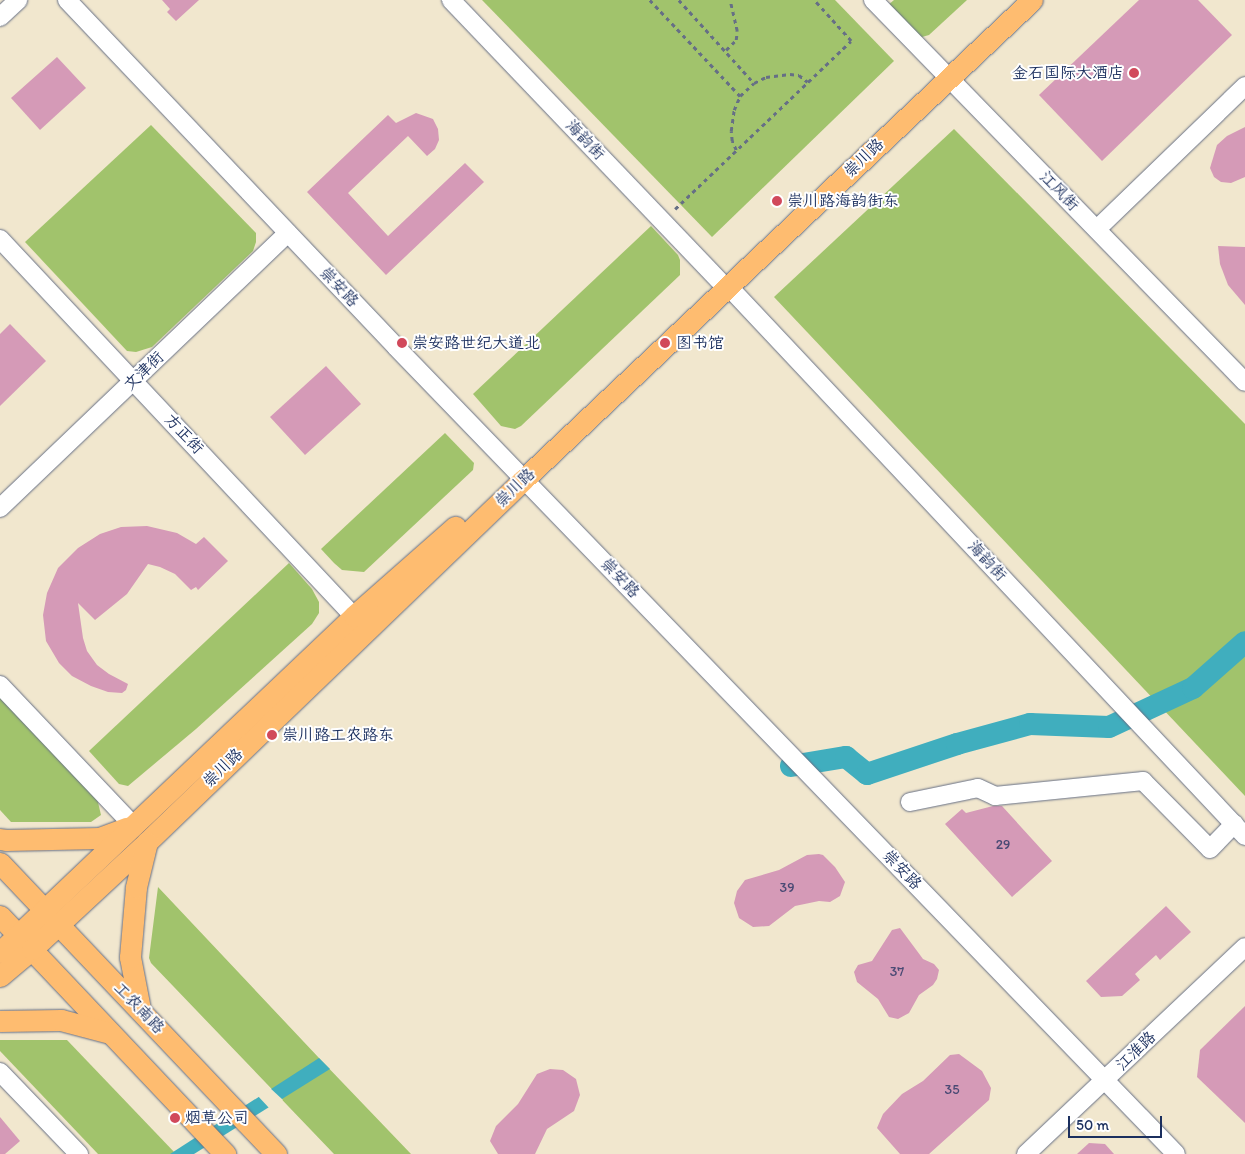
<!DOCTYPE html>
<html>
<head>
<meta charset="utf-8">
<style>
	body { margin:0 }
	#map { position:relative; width:1245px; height:1154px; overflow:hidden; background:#f1e7ce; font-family:Itim,"LXGW WenKai TC",sans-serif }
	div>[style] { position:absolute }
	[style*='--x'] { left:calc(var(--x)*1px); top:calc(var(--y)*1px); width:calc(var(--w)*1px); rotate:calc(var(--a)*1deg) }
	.green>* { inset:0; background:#a1c36c }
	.water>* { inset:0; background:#40aebe }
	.pier>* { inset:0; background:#f1e7ce }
	.river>* { height:22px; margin:-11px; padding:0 11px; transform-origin:11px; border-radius:11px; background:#40aebe }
	.building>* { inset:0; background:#d59ab7 }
	.path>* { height:2.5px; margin-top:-1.25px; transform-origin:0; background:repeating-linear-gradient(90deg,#666f85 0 4px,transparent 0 8px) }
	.roads { filter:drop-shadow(0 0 1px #666f85) drop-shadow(0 0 1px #666f85) }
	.minor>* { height:18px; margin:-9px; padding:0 9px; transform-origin:9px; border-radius:9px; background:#fff }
	.major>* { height:21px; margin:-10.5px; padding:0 10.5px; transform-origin:10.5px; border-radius:10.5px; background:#febc70 }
	.dots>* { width:14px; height:14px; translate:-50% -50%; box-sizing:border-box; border:2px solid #fff; border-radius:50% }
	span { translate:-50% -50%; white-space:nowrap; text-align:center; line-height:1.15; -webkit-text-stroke:4px #fff; paint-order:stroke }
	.number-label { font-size:14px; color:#4a4a74 }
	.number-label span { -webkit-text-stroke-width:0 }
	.poi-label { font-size:16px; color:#1b2f5e }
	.right { translate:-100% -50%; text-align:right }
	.left { translate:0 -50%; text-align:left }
	.street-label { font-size:16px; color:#1b2f5e }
	.scale { position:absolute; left:1068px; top:1116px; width:94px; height:22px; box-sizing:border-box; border:2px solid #1b2f5e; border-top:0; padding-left:6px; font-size:15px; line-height:18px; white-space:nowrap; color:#1b2f5e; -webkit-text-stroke:4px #fff; paint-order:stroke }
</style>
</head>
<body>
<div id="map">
	<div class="green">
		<div style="clip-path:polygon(482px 0,835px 0,894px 61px,712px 237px)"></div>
		<div style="clip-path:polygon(894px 0,967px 0,929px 35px,922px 37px,916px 35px,887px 6px)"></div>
		<div style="clip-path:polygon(151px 125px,256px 233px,256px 242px,253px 251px,152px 347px,136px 352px,127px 351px,25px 242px)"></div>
		<div style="clip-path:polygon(954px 129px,1245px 424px,1245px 796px,774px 297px)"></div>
		<div style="clip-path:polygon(651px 226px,678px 255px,680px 260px,680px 275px,521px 426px,515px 429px,501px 426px,473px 394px)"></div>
		<div style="clip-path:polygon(445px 433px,474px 463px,473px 470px,364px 572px,342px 570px,334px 563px,321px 549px)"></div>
		<div style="clip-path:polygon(289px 563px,312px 589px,319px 602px,319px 613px,312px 624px,196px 729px,128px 786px,119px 784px,89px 751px)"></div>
		<div style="clip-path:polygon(0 696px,97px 798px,101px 815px,91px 822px,11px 822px,0 810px)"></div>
		<div style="clip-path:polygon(158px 887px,319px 1058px,411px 1154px,334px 1154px,151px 963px,149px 958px)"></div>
		<div style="clip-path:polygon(0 1040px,67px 1040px,176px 1154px,98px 1154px,0 1051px)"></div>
	</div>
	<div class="water">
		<div style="clip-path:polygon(319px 1058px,330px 1069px,194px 1154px,170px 1154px)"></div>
	</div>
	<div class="pier">
		<div style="clip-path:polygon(269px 1087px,283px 1100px,270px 1109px,257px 1095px)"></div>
	</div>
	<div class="river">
		<div style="--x:791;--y:766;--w:56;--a:-9.3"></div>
		<div style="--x:846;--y:757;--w:27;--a:39"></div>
		<div style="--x:867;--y:774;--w:95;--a:-18.4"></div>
		<div style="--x:957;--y:744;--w:76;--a:-15.3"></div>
		<div style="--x:1030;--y:724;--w:79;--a:2.2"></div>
		<div style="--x:1109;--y:727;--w:93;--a:-24.9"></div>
		<div style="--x:1193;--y:688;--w:69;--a:-41.5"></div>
	</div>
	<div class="building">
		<div style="clip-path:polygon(162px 0,199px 0,176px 21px,167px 12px,170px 9px)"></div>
		<div style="clip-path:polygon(1139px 0,1198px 0,1232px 35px,1102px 161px,1039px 95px)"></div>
		<div style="clip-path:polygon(57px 57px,86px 88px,40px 130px,11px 98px)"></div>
		<div style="clip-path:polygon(416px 113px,433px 119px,438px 129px,439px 140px,435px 149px,427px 156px,408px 136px,348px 193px,388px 236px,465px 163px,484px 182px,386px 275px,307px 192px,388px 115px,396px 123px)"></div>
		<div style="clip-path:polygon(1245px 127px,1245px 177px,1231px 183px,1221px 182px,1214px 177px,1210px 168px,1217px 145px,1227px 136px)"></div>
		<div style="clip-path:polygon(1218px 246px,1245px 247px,1245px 305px,1228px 285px,1220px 264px)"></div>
		<div style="clip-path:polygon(10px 324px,46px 361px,0 406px,0 334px)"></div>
		<div style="clip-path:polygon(326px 366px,361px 404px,305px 455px,270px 417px)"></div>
		<div style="clip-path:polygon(147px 526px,177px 533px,196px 544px,204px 537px,228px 561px,198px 590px,196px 587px,191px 590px,175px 574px,160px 567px,148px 564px,127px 594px,95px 620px,78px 603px,83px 638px,87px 651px,97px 665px,109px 674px,128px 684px,126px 690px,122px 693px,108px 692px,91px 686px,72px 676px,59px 663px,46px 641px,43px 615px,47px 593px,58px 568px,78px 548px,100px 534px,121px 527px)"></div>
		<div style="clip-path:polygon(993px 806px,1002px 806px,1052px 861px,1012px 897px,945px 824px,962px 809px,966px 813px)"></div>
		<div style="clip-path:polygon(819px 854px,823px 855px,835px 867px,845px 882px,840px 896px,830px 902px,819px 901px,795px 906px,769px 926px,753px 927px,739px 918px,734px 903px,737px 891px,745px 880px,779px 870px,807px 855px)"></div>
		<div style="clip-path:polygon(1166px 906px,1191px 932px,1160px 960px,1156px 955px,1135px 974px,1140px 980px,1122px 996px,1101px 997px,1086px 981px)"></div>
		<div style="clip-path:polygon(900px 928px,923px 959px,934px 964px,939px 970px,937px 979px,933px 985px,919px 995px,909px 1013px,898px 1019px,889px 1017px,878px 999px,857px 982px,854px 972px,858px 965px,872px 961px,892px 930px)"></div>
		<div style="clip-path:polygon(1245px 1006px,1245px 1123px,1197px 1077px,1200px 1050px)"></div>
		<div style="clip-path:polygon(959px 1054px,982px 1071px,991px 1088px,989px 1100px,929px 1154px,900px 1154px,877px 1128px,883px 1114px,902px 1094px,923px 1081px,950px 1055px)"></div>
		<div style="clip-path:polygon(550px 1069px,563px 1070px,576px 1079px,580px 1095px,574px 1111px,547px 1129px,535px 1154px,498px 1154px,490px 1141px,496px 1126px,518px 1104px,537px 1074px)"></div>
		<div style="clip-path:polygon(0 1117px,20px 1141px,5px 1154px,0 1154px)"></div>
		<div style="clip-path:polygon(1089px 1143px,1105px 1144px,1114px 1154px,1077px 1154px)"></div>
	</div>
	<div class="path">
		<div style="--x:650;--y:0;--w:132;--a:46.8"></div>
		<div style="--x:679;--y:0;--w:112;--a:47.9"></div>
		<div style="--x:726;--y:50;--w:14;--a:-45"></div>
		<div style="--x:736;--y:40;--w:9;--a:-84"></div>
		<div style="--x:737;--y:31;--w:32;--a:-103"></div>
		<div style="--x:736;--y:150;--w:10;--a:-114"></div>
		<div style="--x:732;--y:141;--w:10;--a:-96"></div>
		<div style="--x:731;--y:131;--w:21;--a:-82"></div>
		<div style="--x:734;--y:110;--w:15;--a:-67"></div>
		<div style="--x:740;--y:96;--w:19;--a:-43"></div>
		<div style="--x:754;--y:83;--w:13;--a:-27"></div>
		<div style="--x:766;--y:77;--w:24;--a:-7"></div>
		<div style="--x:790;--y:74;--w:9;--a:6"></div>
		<div style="--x:799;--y:75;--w:11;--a:38"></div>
		<div style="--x:675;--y:209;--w:243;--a:-43.7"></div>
		<div style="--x:851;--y:41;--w:55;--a:-132.1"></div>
	</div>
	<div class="roads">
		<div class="minor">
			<div style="--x:67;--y:0;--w:478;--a:46.5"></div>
			<div style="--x:396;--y:347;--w:1122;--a:45.97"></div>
			<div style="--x:451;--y:0;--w:388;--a:46.3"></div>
			<div style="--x:873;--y:0;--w:533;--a:45.76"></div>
			<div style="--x:0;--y:17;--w:25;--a:-43"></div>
			<div style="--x:1097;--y:229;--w:206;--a:-44"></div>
			<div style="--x:0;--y:239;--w:529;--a:46.84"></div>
			<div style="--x:728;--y:286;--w:755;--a:46.77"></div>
			<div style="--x:0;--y:508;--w:398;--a:-43.7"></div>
			<div style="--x:0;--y:685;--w:195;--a:46.5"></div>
			<div style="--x:910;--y:802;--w:69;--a:-11.6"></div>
			<div style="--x:978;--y:788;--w:19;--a:25"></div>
			<div style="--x:995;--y:796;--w:149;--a:-5.8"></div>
			<div style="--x:1143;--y:781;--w:95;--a:45.4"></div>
			<div style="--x:1210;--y:849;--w:35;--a:-46"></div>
			<div style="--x:0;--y:1072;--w:114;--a:46.1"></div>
			<div style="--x:1026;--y:1154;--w:301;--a:-43.4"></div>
		</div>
		<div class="major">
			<div style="--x:0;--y:839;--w:6;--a:9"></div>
			<div style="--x:6;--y:840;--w:93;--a:-1.2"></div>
			<div style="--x:99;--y:838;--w:30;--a:-20"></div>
			<div style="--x:0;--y:863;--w:401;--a:46.5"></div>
			<div style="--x:0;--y:916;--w:328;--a:46.6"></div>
			<div style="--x:0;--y:952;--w:488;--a:-43.5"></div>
			<div style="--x:354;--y:616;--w:135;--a:-41.4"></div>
			<div style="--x:0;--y:976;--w:42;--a:-40.2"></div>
			<div style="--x:32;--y:949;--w:157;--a:-42.9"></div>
			<div style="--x:147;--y:842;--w:523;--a:-43.92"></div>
			<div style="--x:524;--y:479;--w:698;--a:-43.32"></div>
			<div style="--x:140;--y:1009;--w:53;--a:-100.9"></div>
			<div style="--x:130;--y:957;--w:70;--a:-85.1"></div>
			<div style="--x:136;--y:887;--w:46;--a:-76.3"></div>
			<div style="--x:0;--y:1021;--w:61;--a:-0.9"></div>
			<div style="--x:61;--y:1020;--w:51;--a:14.9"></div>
		</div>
	</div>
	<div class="dots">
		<div style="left:1134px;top:73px;background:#d1495b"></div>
		<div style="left:777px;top:201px;background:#d1495b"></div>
		<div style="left:402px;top:343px;background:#d1495b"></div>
		<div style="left:665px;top:343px;background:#d1495b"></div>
		<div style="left:272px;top:735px;background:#d1495b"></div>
		<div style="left:175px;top:1118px;background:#d1495b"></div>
	</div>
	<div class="number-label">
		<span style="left:1003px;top:845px">29</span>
		<span style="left:787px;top:888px">39</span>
		<span style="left:897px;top:972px">37</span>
		<span style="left:952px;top:1090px">35</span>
	</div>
	<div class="poi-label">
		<span class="right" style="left:1124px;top:73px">金石国际大酒店</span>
		<span class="left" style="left:787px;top:201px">崇川路海韵街东</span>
		<span class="left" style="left:412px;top:343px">崇安路世纪大道北</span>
		<span class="left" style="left:676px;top:343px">图书馆</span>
		<span class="left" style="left:282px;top:735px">崇川路工农路东</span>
		<span class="left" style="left:185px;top:1118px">烟草公司</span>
	</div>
	<div class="street-label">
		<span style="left:585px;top:140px;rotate:46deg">海韵街</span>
		<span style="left:864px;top:158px;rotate:-44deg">崇川路</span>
		<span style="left:1059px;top:191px;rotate:46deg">江风街</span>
		<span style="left:339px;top:287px;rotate:46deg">崇安路</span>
		<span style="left:144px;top:371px;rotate:-44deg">文津街</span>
		<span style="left:184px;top:434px;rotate:47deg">方正街</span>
		<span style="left:515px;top:488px;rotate:-44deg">崇川路</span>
		<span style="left:987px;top:561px;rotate:47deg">海韵街</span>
		<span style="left:620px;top:578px;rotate:46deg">崇安路</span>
		<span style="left:223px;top:768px;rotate:-44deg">崇川路</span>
		<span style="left:902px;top:870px;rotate:46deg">崇安路</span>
		<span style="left:139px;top:1008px;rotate:46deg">工农南路</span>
		<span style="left:1136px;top:1051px;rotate:-44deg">江淮路</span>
	</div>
	<div class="scale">50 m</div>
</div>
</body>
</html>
